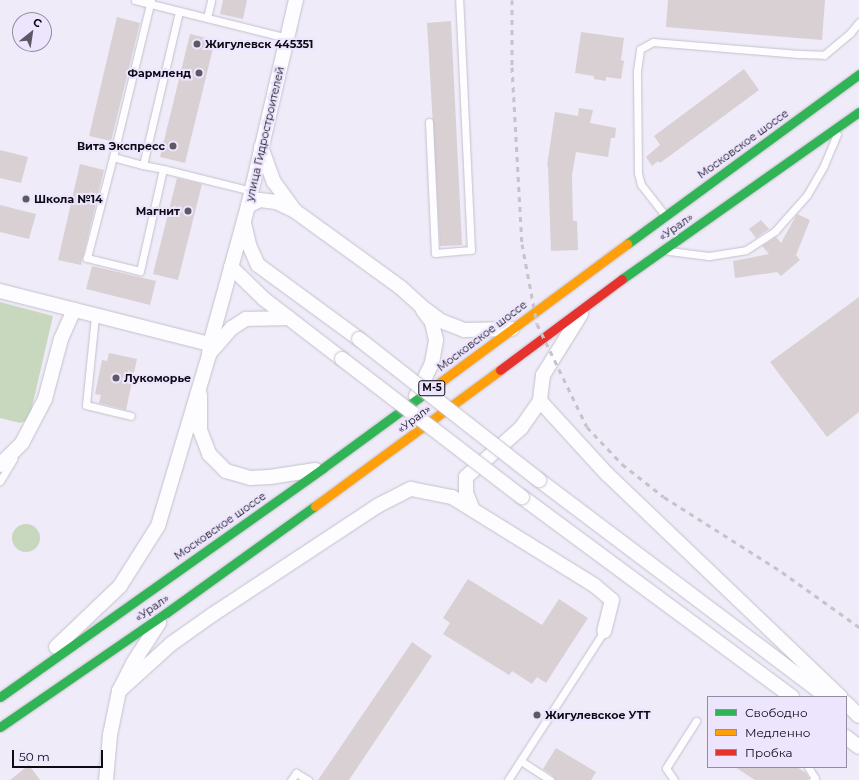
<!DOCTYPE html>
<html>
<head>
<meta charset="utf-8">
<style>
	body { margin:0 }
	#map { position:relative; width:859px; height:780px; overflow:hidden; background:#efebf8; font-family:Montserrat,sans-serif }
	div>[style] { position:absolute }
	[style*='--x'] { left:calc(var(--x)*1px); top:calc(var(--y)*1px); width:calc(var(--w)*1px); rotate:calc(var(--a)*1deg) }
	.green>* { inset:0; background:#c8d8bf }
	.round { border-radius:50% }
	.building>* { inset:0; background:#d9d0d4 }
	.roads { filter:drop-shadow(0 0 1px #c4c1cc) drop-shadow(0 0 1px #c4c1cc) }
	.lane>* { height:7px; margin:-3.5px; padding:0 3.5px; transform-origin:3.5px; border-radius:3.5px; background:#fdfcfe }
	.street>* { height:14px; margin:-7px; padding:0 7px; transform-origin:7px; border-radius:7px; background:#fdfcfe }
	.fast>* { height:9px; margin:-4.5px; padding:0 4.5px; transform-origin:4.5px; border-radius:4.5px; background:#30b455 }
	.slow>* { height:9px; margin:-4.5px; padding:0 4.5px; transform-origin:4.5px; border-radius:4.5px; background:#ff9f0a }
	.jam>* { height:9px; margin:-4.5px; padding:0 4.5px; transform-origin:4.5px; border-radius:4.5px; background:#e5322d }
	.rail>* { height:3px; margin-top:-1.5px; transform-origin:0; background:repeating-linear-gradient(90deg,#c5c4c8 0 5px,transparent 0 10px) }
	.bridges { filter:drop-shadow(0 0 1px #c4c1cc) drop-shadow(0 0 1px #c4c1cc) }
	.street-bridge>* { height:14px; margin:-7px; padding:0 7px; transform-origin:7px; border-radius:7px; background:#fdfcfe }
	.dots>* { width:11px; height:11px; translate:-50% -50%; box-sizing:border-box; border:2px solid #ede5fe; border-radius:50% }
	span { translate:-50% -50%; white-space:nowrap; text-align:center; line-height:1.15; -webkit-text-stroke:4px #ede5fe; paint-order:stroke }
	.shield-label span { padding:1px 3px; background:#ede5fe; border:1px solid; border-radius:3px; -webkit-text-stroke-width:0 }
	.shield-label { font-size:10px; color:#0d0a14; font-weight:700 }
	.poi-label { font-size:11px; color:#0d0a14; font-weight:700 }
	.left { translate:0 -50%; text-align:left }
	.right { translate:-100% -50%; text-align:right }
	.street-label { font-size:11px; color:#0d0a14 }
	.legend { position:absolute; left:707px; top:696px; width:140px; height:72px; box-sizing:border-box; background:#ede5fe; border:1px solid #938da0; margin:0; padding:5px 7px; list-style:none; font-size:12px; color:#0d0a14 }
	.legend li { display:flex; align-items:center; gap:8px; height:20px }
	.legend b { width:20px; border:1px solid #938da0 }
	.north { position:absolute; left:12px; top:12px; width:40px; height:40px; box-sizing:border-box; background:#ede5fe; border:1px solid #938da0; border-radius:50%; rotate:30deg; font-size:11px; font-weight:700; line-height:16px; text-align:center; color:#0d0a14 }
	.north::after { content:''; display:block; margin:auto; width:14px; height:18px; background:#5c5964; clip-path:polygon(50% 0,100% 100%,50% 72%,0 100%) }
	.scale { position:absolute; left:12px; top:750px; width:91px; height:18px; box-sizing:border-box; border:2px solid #0d0a14; border-top:0; padding-left:5px; font-size:12px; line-height:14px; white-space:nowrap; color:#0d0a14; -webkit-text-stroke:3px #ede5fe; paint-order:stroke }
</style>
</head>
<body>
<div id="map">
	<div class="green">
		<div style="clip-path:polygon(0 302px,53px 316px,29px 420px,20px 423px,0 418px)"></div>
		<div class="round" style="left:12px;top:524px;width:28px;height:28px"></div>
	</div>
	<div class="building">
		<div style="clip-path:polygon(223px 0,247px 0,243px 19px,220px 14px)"></div>
		<div style="clip-path:polygon(668px 0,825px 0,822px 40px,666px 27px)"></div>
		<div style="clip-path:polygon(117px 17px,140px 23px,111px 141px,89px 136px)"></div>
		<div style="clip-path:polygon(451px 21px,462px 245px,440px 246px,427px 23px)"></div>
		<div style="clip-path:polygon(581px 32px,624px 38px,621px 60px,624px 61px,621px 79px,606px 77px,606px 81px,594px 79px,594px 76px,575px 73px)"></div>
		<div style="clip-path:polygon(190px 34px,215px 40px,185px 163px,160px 157px)"></div>
		<div style="clip-path:polygon(744px 69px,759px 90px,660px 163px,658px 161px,652px 166px,646px 157px,660px 145px,654px 136px)"></div>
		<div style="clip-path:polygon(579px 108px,593px 110px,590px 123px,616px 128px,615px 138px,611px 138px,608px 157px,576px 152px,572px 175px,573px 221px,577px 221px,578px 250px,551px 251px,548px 166px,547px 166px,555px 112px,578px 116px)"></div>
		<div style="clip-path:polygon(0 150px,28px 157px,21px 183px,0 178px)"></div>
		<div style="clip-path:polygon(80px 164px,104px 170px,81px 265px,58px 260px)"></div>
		<div style="clip-path:polygon(177px 178px,202px 184px,178px 280px,153px 274px)"></div>
		<div style="clip-path:polygon(0 205px,36px 214px,29px 239px,0 232px)"></div>
		<div style="clip-path:polygon(797px 214px,810px 220px,796px 255px,800px 260px,781px 276px,777px 272px,735px 278px,733px 261px,769px 254px,762px 246px,776px 237px,781px 243px)"></div>
		<div style="clip-path:polygon(761px 220px,769px 229px,756px 238px,749px 229px)"></div>
		<div style="clip-path:polygon(92px 266px,156px 281px,150px 305px,86px 289px)"></div>
		<div style="clip-path:polygon(859px 297px,859px 412px,827px 437px,770px 362px)"></div>
		<div style="clip-path:polygon(109px 353px,137px 359px,126px 410px,99px 403px,101px 395px,95px 394px,102px 360px,107px 361px)"></div>
		<div style="clip-path:polygon(468px 579px,542px 625px,559px 599px,588px 618px,546px 683px,537px 677px,532px 684px,512px 671px,509px 675px,443px 634px,450px 623px,443px 618px)"></div>
		<div style="clip-path:polygon(412px 642px,432px 656px,349px 780px,318px 780px)"></div>
		<div style="clip-path:polygon(556px 748px,596px 772px,591px 780px,555px 780px,553px 776px,543px 769px)"></div>
		<div style="clip-path:polygon(29px 765px,40px 780px,10px 780px)"></div>
		<div style="clip-path:polygon(735px 767px,797px 767px,806px 773px,809px 778px,808px 780px,755px 780px)"></div>
	</div>
	<div class="roads">
		<div class="lane">
			<div style="--x:135;--y:0;--w:157;--a:14"></div>
			<div style="--x:207;--y:18;--w:18;--a:-77"></div>
			<div style="--x:429;--y:122;--w:131;--a:87.4"></div>
			<div style="--x:435;--y:253;--w:36;--a:-5"></div>
			<div style="--x:471;--y:250;--w:250;--a:-92.7"></div>
			<div style="--x:113;--y:157;--w:162;--a:-76.4"></div>
			<div style="--x:143;--y:165;--w:158;--a:-76.8"></div>
			<div style="--x:163;--y:169;--w:105;--a:102.7"></div>
			<div style="--x:140;--y:271;--w:55;--a:-166.2"></div>
			<div style="--x:87;--y:258;--w:104;--a:-75.6"></div>
			<div style="--x:113;--y:157;--w:31;--a:15"></div>
			<div style="--x:143;--y:165;--w:20;--a:11"></div>
			<div style="--x:163;--y:169;--w:92;--a:13.9"></div>
			<div style="--x:664;--y:214;--w:37;--a:-128"></div>
			<div style="--x:641;--y:185;--w:12;--a:-104"></div>
			<div style="--x:638;--y:173;--w:102;--a:-90.6"></div>
			<div style="--x:637;--y:71;--w:22;--a:-82"></div>
			<div style="--x:640;--y:49;--w:15;--a:-28"></div>
			<div style="--x:653;--y:42;--w:146;--a:4.7"></div>
			<div style="--x:799;--y:54;--w:25;--a:2"></div>
			<div style="--x:824;--y:55;--w:35;--a:-40"></div>
			<div style="--x:851;--y:32;--w:13;--a:-51"></div>
			<div style="--x:669;--y:251;--w:40;--a:7.1"></div>
			<div style="--x:709;--y:256;--w:37;--a:-9"></div>
			<div style="--x:746;--y:250;--w:35;--a:-33"></div>
			<div style="--x:775;--y:231;--w:48;--a:-48.4"></div>
			<div style="--x:807;--y:195;--w:34;--a:-60"></div>
			<div style="--x:824;--y:165;--w:33;--a:-67"></div>
			<div style="--x:95;--y:316;--w:89;--a:95.8"></div>
			<div style="--x:86;--y:405;--w:46;--a:13.7"></div>
			<div style="--x:0;--y:481;--w:26;--a:-59"></div>
			<div style="--x:521;--y:761;--w:35;--a:33"></div>
			<div style="--x:808;--y:767;--w:13;--a:58"></div>
			<div style="--x:815;--y:778;--w:3;--a:135"></div>
			<div style="--x:291;--y:780;--w:9;--a:-54"></div>
			<div style="--x:296;--y:773;--w:14;--a:30"></div>
			<div style="--x:508;--y:780;--w:177;--a:-57.2"></div>
			<div style="--x:674;--y:780;--w:14;--a:-124"></div>
			<div style="--x:666;--y:768;--w:56;--a:-57.4"></div>
		</div>
		<div class="street">
			<div style="--x:261;--y:147;--w:37;--a:70"></div>
			<div style="--x:274;--y:182;--w:34;--a:54"></div>
			<div style="--x:248;--y:206;--w:13;--a:-27"></div>
			<div style="--x:260;--y:200;--w:16;--a:7"></div>
			<div style="--x:276;--y:202;--w:21;--a:25"></div>
			<div style="--x:295;--y:211;--w:130;--a:35.9"></div>
			<div style="--x:400;--y:287;--w:28;--a:42"></div>
			<div style="--x:421;--y:306;--w:25;--a:37"></div>
			<div style="--x:441;--y:321;--w:25;--a:21"></div>
			<div style="--x:464;--y:330;--w:48;--a:-1.2"></div>
			<div style="--x:244;--y:223;--w:23;--a:77"></div>
			<div style="--x:249;--y:245;--w:22;--a:66"></div>
			<div style="--x:258;--y:265;--w:125;--a:36.2"></div>
			<div style="--x:231;--y:267;--w:46;--a:44.1"></div>
			<div style="--x:264;--y:299;--w:98;--a:37.6"></div>
			<div style="--x:0;--y:291;--w:217;--a:14.2"></div>
			<div style="--x:581;--y:314;--w:72;--a:121.9"></div>
			<div style="--x:543;--y:375;--w:26;--a:97"></div>
			<div style="--x:540;--y:401;--w:99;--a:47.5"></div>
			<div style="--x:607;--y:474;--w:323;--a:43.7"></div>
			<div style="--x:209;--y:354;--w:35;--a:-49"></div>
			<div style="--x:232;--y:328;--w:17;--a:-33"></div>
			<div style="--x:246;--y:319;--w:43;--a:-1.3"></div>
			<div style="--x:200;--y:395;--w:35;--a:90"></div>
			<div style="--x:200;--y:430;--w:26;--a:69"></div>
			<div style="--x:209;--y:454;--w:24;--a:45"></div>
			<div style="--x:226;--y:471;--w:25;--a:16"></div>
			<div style="--x:250;--y:478;--w:20;--a:-3"></div>
			<div style="--x:270;--y:477;--w:46;--a:-8.8"></div>
			<div style="--x:416;--y:396;--w:37;--a:-64"></div>
			<div style="--x:432;--y:363;--w:23;--a:-80"></div>
			<div style="--x:436;--y:340;--w:18;--a:-103"></div>
			<div style="--x:432;--y:322;--w:15;--a:-127"></div>
			<div style="--x:0;--y:465;--w:31;--a:-45"></div>
			<div style="--x:22;--y:443;--w:50;--a:-62.4"></div>
			<div style="--x:45;--y:399;--w:62;--a:-75.1"></div>
			<div style="--x:61;--y:339;--w:32;--a:-66"></div>
			<div style="--x:539;--y:480;--w:361;--a:37"></div>
			<div style="--x:522;--y:497;--w:336;--a:36.5"></div>
			<div style="--x:473;--y:510;--w:18;--a:-112"></div>
			<div style="--x:466;--y:493;--w:16;--a:-90"></div>
			<div style="--x:466;--y:477;--w:74;--a:-41.7"></div>
			<div style="--x:521;--y:428;--w:33;--a:-55"></div>
			<div style="--x:56;--y:647;--w:88;--a:-43.6"></div>
			<div style="--x:120;--y:586;--w:71;--a:-57.7"></div>
			<div style="--x:158;--y:526;--w:178;--a:-73.4"></div>
			<div style="--x:209;--y:355;--w:11;--a:-85"></div>
			<div style="--x:210;--y:344;--w:143;--a:-74.6"></div>
			<div style="--x:248;--y:206;--w:212;--a:-76.9"></div>
			<div style="--x:119;--y:691;--w:70;--a:-42.1"></div>
			<div style="--x:171;--y:644;--w:50;--a:-35.3"></div>
			<div style="--x:212;--y:615;--w:198;--a:-33.4"></div>
			<div style="--x:377;--y:506;--w:38;--a:-27"></div>
			<div style="--x:411;--y:489;--w:42;--a:11"></div>
			<div style="--x:452;--y:497;--w:167;--a:31.8"></div>
			<div style="--x:594;--y:585;--w:23;--a:40"></div>
			<div style="--x:612;--y:600;--w:32;--a:104"></div>
			<div style="--x:846;--y:703;--w:18;--a:45"></div>
			<div style="--x:846;--y:737;--w:16;--a:38"></div>
			<div style="--x:106;--y:780;--w:45;--a:-84.9"></div>
			<div style="--x:110;--y:735;--w:45;--a:-78.4"></div>
			<div style="--x:119;--y:691;--w:31;--a:-63"></div>
			<div style="--x:133;--y:663;--w:48;--a:-57"></div>
		</div>
		<div class="fast">
			<div style="--x:627;--y:244;--w:288;--a:-36.2"></div>
			<div style="--x:622;--y:279;--w:290;--a:-35.2"></div>
			<div style="--x:0;--y:697;--w:396;--a:-35.3"></div>
			<div style="--x:323;--y:468;--w:134;--a:-36.2"></div>
			<div style="--x:0;--y:727;--w:201;--a:-34.5"></div>
			<div style="--x:166;--y:613;--w:183;--a:-35.7"></div>
		</div>
		<div class="slow">
			<div style="--x:431;--y:389;--w:244;--a:-36.5"></div>
			<div style="--x:315;--y:506;--w:230;--a:-36.3"></div>
		</div>
		<div class="jam">
			<div style="--x:500;--y:370;--w:152;--a:-36.7"></div>
		</div>
	</div>
	<div class="rail">
		<div style="--x:512;--y:0;--w:67;--a:90"></div>
		<div style="--x:512;--y:67;--w:177;--a:86.8"></div>
		<div style="--x:522;--y:244;--w:81;--a:79.4"></div>
		<div style="--x:537;--y:324;--w:114;--a:64.1"></div>
		<div style="--x:587;--y:427;--w:51;--a:46.6"></div>
		<div style="--x:622;--y:464;--w:53;--a:38.2"></div>
		<div style="--x:664;--y:497;--w:140;--a:32.4"></div>
		<div style="--x:782;--y:572;--w:95;--a:35.5"></div>
	</div>
	<div class="bridges">
		<div class="street-bridge">
			<div style="--x:359;--y:339;--w:229;--a:38.1"></div>
			<div style="--x:342;--y:359;--w:227;--a:37.5"></div>
		</div>
	</div>
	<div class="dots">
		<div style="left:197px;top:44px;background:#5c5964"></div>
		<div style="left:199px;top:73px;background:#5c5964"></div>
		<div style="left:173px;top:146px;background:#5c5964"></div>
		<div style="left:26px;top:199px;background:#5c5964"></div>
		<div style="left:188px;top:211px;background:#5c5964"></div>
		<div style="left:116px;top:378px;background:#5c5964"></div>
		<div style="left:537px;top:715px;background:#5c5964"></div>
	</div>
	<div class="shield-label">
		<span style="left:432px;top:388px">М-5</span>
	</div>
	<div class="poi-label">
		<span class="left" style="left:205px;top:44px">Жигулевск 445351</span>
		<span class="right" style="left:191px;top:73px">Фармленд</span>
		<span class="right" style="left:165px;top:146px">Вита Экспресс</span>
		<span class="left" style="left:34px;top:199px">Школа №14</span>
		<span class="right" style="left:180px;top:211px">Магнит</span>
		<span class="left" style="left:124px;top:378px">Лукоморье</span>
		<span class="left" style="left:545px;top:715px">Жигулевское УТТ</span>
	</div>
	<div class="street-label">
		<span style="left:265px;top:134px;rotate:-77deg">улица Гидростроителей</span>
		<span style="left:743px;top:144px;rotate:-36deg">Московское шоссе</span>
		<span style="left:676px;top:227px;rotate:-35deg">«Урал»</span>
		<span style="left:482px;top:336px;rotate:-37deg">Московское шоссе</span>
		<span style="left:414px;top:419px;rotate:-37deg">«Урал»</span>
		<span style="left:220px;top:526px;rotate:-35deg">Московское шоссе</span>
		<span style="left:152px;top:608px;rotate:-35deg">«Урал»</span>
	</div>
	<ul class="legend">
	<li><b style="height:5px;background:#30b455"></b>Свободно</li>
	<li><b style="height:5px;background:#ff9f0a"></b>Медленно</li>
	<li><b style="height:5px;background:#e5322d"></b>Пробка</li>
	</ul>
	<div class="north">С</div>
	<div class="scale">50 m</div>
</div>
</body>
</html>
